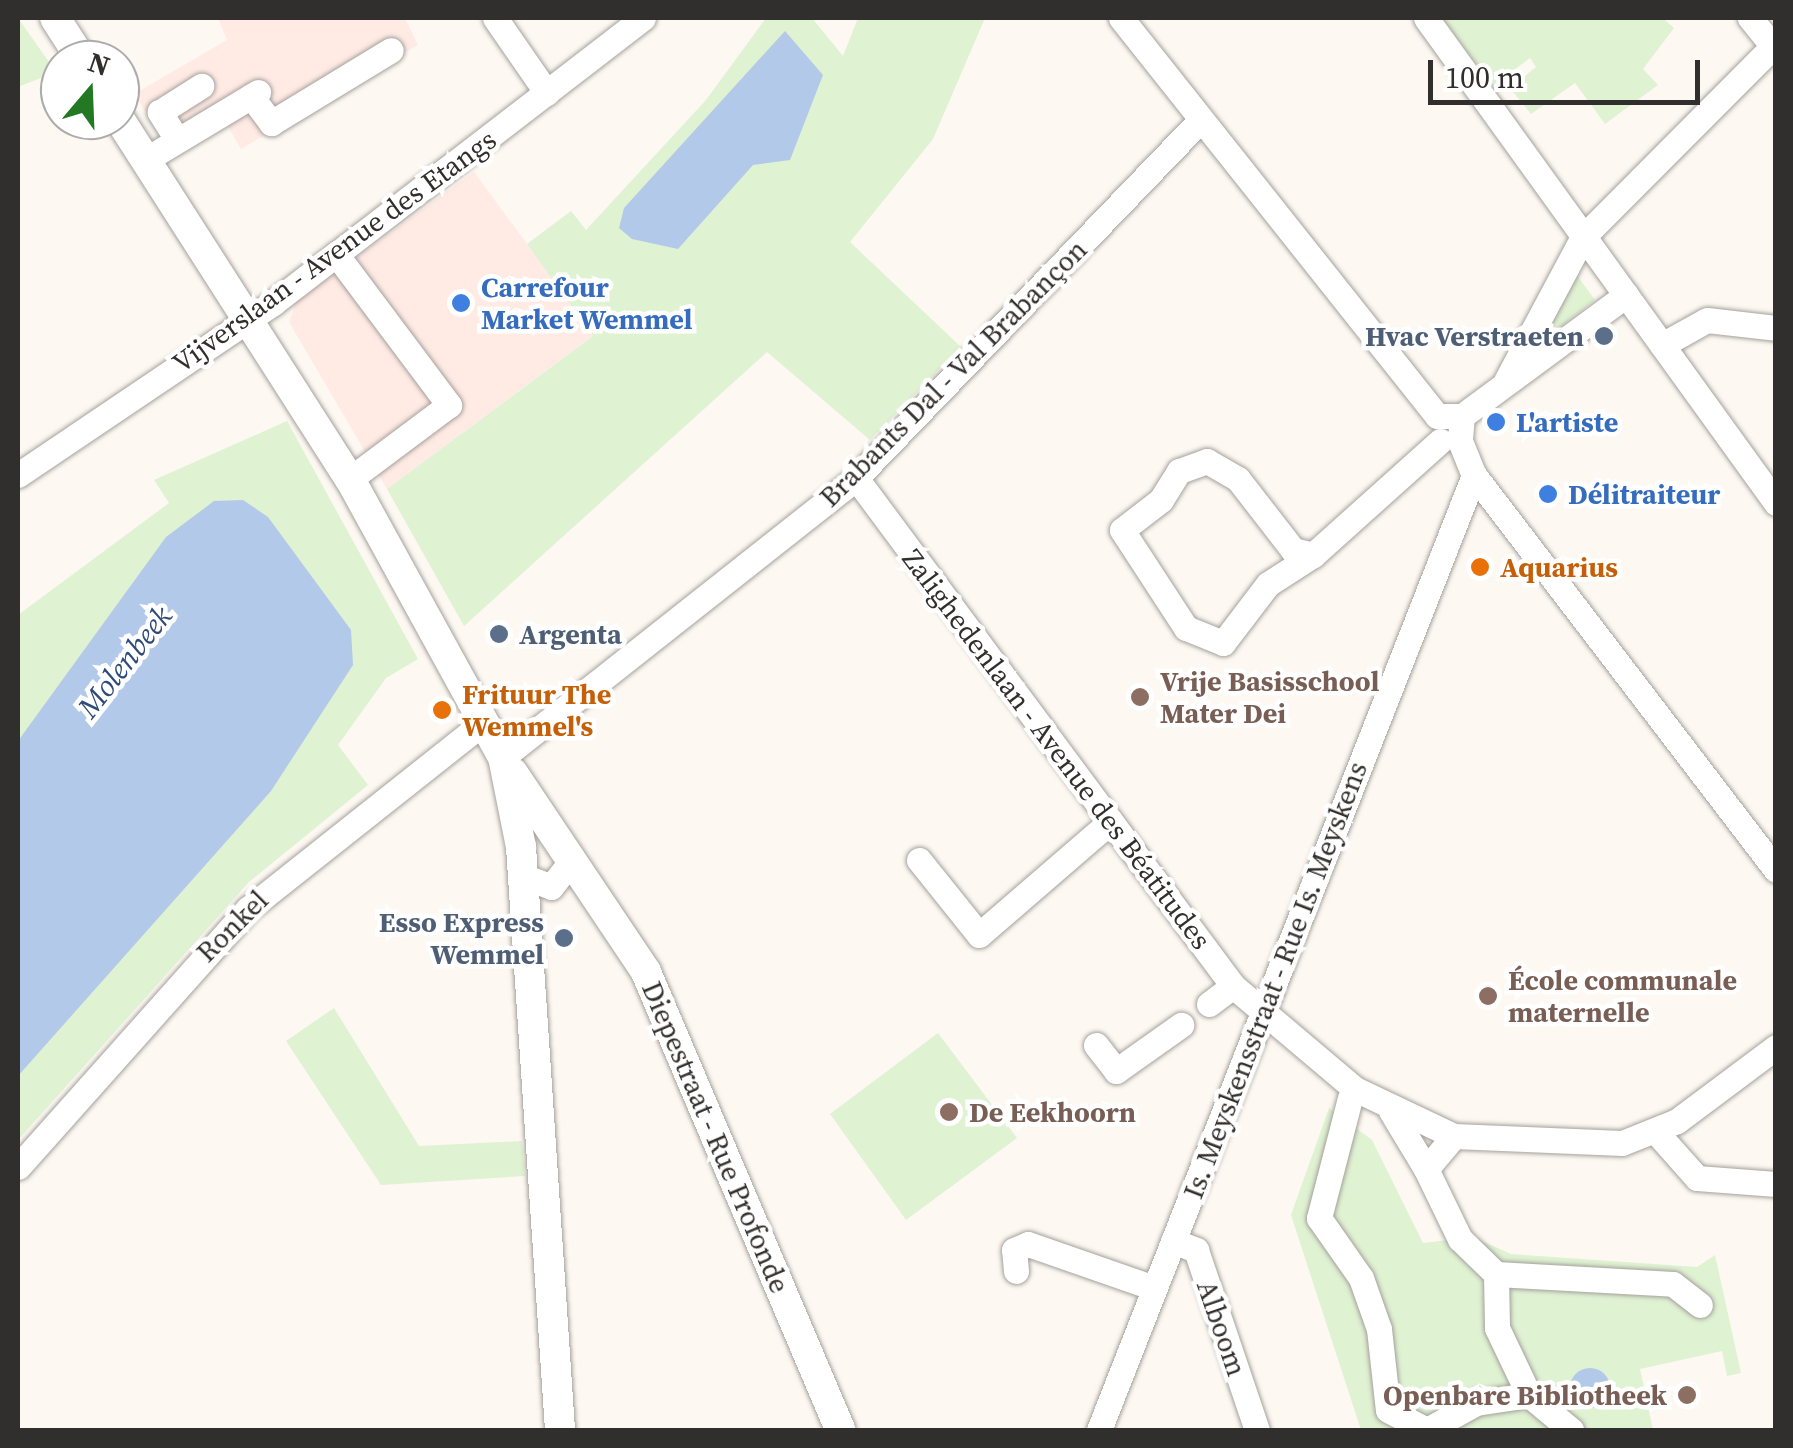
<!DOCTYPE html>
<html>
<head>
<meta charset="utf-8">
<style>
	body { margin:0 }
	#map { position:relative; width:1793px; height:1448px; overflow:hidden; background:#fdf8f2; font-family:"Source Serif 4",serif }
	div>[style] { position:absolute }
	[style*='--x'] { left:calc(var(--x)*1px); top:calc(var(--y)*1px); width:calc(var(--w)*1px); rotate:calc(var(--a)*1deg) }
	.commercial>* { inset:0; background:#ffeae4 }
	.green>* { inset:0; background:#dff2d2 }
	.water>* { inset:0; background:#b3c9e9 }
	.round { border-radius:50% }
	.roads { filter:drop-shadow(0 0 2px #a5a19c) drop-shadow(0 0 2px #a5a19c) }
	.minor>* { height:25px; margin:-12.5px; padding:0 12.5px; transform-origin:12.5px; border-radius:12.5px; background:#fff }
	.major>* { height:30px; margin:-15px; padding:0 15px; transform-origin:15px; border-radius:15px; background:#fff }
	.dots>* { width:28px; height:28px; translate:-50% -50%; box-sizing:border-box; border:5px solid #fff; border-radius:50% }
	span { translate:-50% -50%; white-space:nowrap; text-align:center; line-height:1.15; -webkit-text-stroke:9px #fff; paint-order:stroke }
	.street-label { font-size:28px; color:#312f2d }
	.shop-label { font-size:28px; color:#366cbe; font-weight:700 }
	.left { translate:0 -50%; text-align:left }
	.service-label { font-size:28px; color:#4e5e75; font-weight:700 }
	.right { translate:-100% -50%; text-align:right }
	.food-label { font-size:28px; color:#c56008; font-weight:700 }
	.education-label { font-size:28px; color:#785e54; font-weight:700 }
	.water-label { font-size:30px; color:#2f4c78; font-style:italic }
	.frame { position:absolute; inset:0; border:20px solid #312f2d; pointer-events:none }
	.north { position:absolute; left:40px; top:40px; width:100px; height:100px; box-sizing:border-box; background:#fff; border:2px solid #adacab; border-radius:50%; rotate:19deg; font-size:28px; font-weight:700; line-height:40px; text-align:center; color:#312f2d }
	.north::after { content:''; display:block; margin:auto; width:35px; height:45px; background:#237823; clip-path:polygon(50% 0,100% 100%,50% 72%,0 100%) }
	.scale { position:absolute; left:1428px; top:60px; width:272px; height:45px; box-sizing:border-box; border:5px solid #312f2d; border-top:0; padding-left:12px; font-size:30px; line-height:35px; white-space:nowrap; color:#312f2d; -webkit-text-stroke:8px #fff; paint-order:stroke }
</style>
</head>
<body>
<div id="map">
	<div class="commercial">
		<div style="clip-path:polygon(218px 18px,405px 18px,418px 45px,241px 149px,224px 120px,171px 151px,134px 94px,227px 40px)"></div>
		<div style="clip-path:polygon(474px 172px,594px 335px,387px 489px,289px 322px,297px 301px)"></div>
	</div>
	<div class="green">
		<div style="clip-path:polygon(18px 18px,56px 72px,18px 87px)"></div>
		<div style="clip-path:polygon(766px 18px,812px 18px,843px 56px,858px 18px,985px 18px,933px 139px,850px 242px,961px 347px,870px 440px,767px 352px,464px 626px,387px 489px,593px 336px,527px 244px,571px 211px,586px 230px,706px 100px)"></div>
		<div style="clip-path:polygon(1442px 18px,1663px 18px,1674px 28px,1643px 69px,1658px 85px,1605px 124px,1575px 83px,1531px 114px,1510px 88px,1536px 67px,1530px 58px,1493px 86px)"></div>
		<div style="clip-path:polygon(1576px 274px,1595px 300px,1541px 342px,1538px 340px)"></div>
		<div style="clip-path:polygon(287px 421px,418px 659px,386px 678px,338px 745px,368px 785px,249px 882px,18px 1140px,18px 615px,169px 503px,154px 480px)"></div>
		<div style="clip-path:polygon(334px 1008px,419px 1146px,522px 1141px,525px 1176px,381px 1185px,286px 1041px)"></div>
		<div style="clip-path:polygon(938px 1033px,1017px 1138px,906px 1220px,830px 1114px)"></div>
		<div style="clip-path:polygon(1329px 1108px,1372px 1140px,1423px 1243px,1473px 1237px,1511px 1254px,1697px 1267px,1715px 1255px,1741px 1373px,1727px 1376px,1722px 1351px,1640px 1369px,1653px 1430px,1361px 1430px,1291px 1215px)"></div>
	</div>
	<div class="water">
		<div style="clip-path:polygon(785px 31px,823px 75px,790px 160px,753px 165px,678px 249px,632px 239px,619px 228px,624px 208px)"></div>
		<div style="clip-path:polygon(243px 500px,268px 517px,351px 630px,353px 665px,271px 791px,18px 1076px,18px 741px,166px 537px,214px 501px)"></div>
		<div class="round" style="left:1570px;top:1368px;width:40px;height:40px"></div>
	</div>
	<div class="roads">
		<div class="minor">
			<div style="--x:495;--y:18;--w:91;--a:55.3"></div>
			<div style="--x:1121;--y:18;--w:508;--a:51.55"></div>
			<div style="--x:1426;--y:18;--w:598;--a:54.18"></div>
			<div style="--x:1750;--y:18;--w:36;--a:51"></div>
			<div style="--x:251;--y:96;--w:34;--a:53"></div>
			<div style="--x:271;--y:123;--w:140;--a:-31.3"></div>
			<div style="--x:176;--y:138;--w:31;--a:-122"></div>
			<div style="--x:160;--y:112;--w:49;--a:-32.4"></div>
			<div style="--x:145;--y:160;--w:132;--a:-31"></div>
			<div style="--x:336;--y:254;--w:189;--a:53.2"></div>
			<div style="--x:449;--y:405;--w:124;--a:143.2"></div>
			<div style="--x:1662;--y:345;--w:51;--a:-29.1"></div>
			<div style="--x:1707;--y:320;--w:69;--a:6.6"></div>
			<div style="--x:1506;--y:381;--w:163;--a:-61.9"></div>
			<div style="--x:1583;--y:237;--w:274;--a:-45.1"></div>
			<div style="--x:1437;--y:416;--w:25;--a:0"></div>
			<div style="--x:1462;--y:416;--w:25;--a:95"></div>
			<div style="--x:1460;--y:441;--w:37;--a:68"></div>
			<div style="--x:1474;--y:475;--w:497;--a:52.6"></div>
			<div style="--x:1462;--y:416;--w:204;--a:-36.4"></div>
			<div style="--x:18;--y:475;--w:308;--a:-34"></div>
			<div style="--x:273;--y:303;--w:467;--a:-37.6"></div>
			<div style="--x:856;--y:478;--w:633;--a:53.42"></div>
			<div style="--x:1233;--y:986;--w:160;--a:40.2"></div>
			<div style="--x:1355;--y:1089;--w:110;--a:25.4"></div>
			<div style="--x:1454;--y:1136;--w:168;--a:2.4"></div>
			<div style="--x:1622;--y:1143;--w:59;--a:-21.8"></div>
			<div style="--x:1677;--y:1121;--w:124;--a:-36.8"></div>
			<div style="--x:1313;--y:555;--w:21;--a:-166"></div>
			<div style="--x:1293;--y:550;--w:90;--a:-127.8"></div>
			<div style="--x:1238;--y:479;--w:36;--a:-150"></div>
			<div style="--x:1207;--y:461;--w:30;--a:160"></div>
			<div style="--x:1179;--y:471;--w:34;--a:122"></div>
			<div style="--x:1161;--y:500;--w:49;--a:142.4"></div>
			<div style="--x:1122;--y:530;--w:117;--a:56.9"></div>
			<div style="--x:1186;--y:628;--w:40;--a:22"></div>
			<div style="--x:1223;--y:643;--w:74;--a:-52.7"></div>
			<div style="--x:1268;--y:584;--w:54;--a:-32.8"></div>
			<div style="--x:1313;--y:555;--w:171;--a:-41.9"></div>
			<div style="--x:503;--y:757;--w:450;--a:-38.3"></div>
			<div style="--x:856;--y:478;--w:496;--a:-46.1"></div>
			<div style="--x:919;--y:860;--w:96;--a:51.3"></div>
			<div style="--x:979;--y:935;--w:174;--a:-40.8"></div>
			<div style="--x:523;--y:876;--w:30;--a:21"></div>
			<div style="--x:551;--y:887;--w:34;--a:-52"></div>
			<div style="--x:1209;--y:1004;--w:30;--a:-37"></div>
			<div style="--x:1096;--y:1045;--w:33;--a:52"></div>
			<div style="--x:1116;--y:1071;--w:80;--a:-35.3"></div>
			<div style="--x:1350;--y:1098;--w:124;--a:104.5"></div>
			<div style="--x:1319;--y:1218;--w:73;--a:55"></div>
			<div style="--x:1361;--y:1278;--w:54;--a:70.6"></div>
			<div style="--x:1379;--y:1329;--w:81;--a:83.7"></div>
			<div style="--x:1388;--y:1410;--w:44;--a:27.1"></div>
			<div style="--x:1427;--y:1430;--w:56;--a:-28.9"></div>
			<div style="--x:1476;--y:1403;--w:54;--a:-8.6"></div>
			<div style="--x:1391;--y:1111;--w:68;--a:58.9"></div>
			<div style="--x:1657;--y:1133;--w:60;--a:48.4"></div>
			<div style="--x:1697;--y:1178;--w:79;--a:4.3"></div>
			<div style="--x:1454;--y:1136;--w:43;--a:130.3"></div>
			<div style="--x:1426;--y:1169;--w:78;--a:64.1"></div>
			<div style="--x:1460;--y:1239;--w:50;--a:44.2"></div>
			<div style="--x:1496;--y:1274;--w:54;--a:88.9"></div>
			<div style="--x:1497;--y:1328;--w:74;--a:64.5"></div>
			<div style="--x:1529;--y:1395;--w:55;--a:39.8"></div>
			<div style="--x:18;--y:1167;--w:346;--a:-48.3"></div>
			<div style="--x:248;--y:909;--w:300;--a:-38.4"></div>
			<div style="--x:1173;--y:1241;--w:25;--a:21"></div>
			<div style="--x:1196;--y:1250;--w:190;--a:71.3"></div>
			<div style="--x:1016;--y:1271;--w:21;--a:-95"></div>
			<div style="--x:1014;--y:1250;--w:15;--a:-23"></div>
			<div style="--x:1028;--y:1244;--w:133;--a:19.2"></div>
			<div style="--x:1496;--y:1274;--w:177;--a:3.2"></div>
			<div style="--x:1673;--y:1284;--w:34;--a:38"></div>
			<div style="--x:1099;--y:1430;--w:1026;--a:-68.56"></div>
		</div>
		<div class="major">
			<div style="--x:55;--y:18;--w:50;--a:57.3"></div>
			<div style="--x:120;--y:120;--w:426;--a:57.4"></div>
			<div style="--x:350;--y:479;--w:317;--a:61.2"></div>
			<div style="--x:503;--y:757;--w:92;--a:78.7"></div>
			<div style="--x:521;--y:847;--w:584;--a:86.17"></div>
			<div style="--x:513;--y:773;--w:239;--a:56.2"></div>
			<div style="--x:646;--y:972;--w:497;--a:67"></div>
		</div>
	</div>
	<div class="dots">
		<div style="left:461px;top:303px;background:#3f7fe0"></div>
		<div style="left:1604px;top:336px;background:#5c6f8a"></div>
		<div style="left:1496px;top:422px;background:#3f7fe0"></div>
		<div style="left:1548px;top:494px;background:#3f7fe0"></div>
		<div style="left:1480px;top:567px;background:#e8710a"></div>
		<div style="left:499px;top:634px;background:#5c6f8a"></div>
		<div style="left:1140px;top:697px;background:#8d6e63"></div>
		<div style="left:442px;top:710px;background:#e8710a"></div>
		<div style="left:564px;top:938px;background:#5c6f8a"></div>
		<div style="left:1488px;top:996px;background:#8d6e63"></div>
		<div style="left:949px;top:1112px;background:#8d6e63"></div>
		<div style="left:1687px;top:1395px;background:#8d6e63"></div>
	</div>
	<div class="street-label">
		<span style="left:334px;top:251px;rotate:-36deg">Vijverslaan - Avenue des Etangs</span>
		<span style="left:953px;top:373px;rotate:-45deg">Brabants Dal - Val Brabançon</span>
		<span style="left:1057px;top:749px;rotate:53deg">Zalighedenlaan - Avenue des Béatitudes</span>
		<span style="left:232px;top:926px;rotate:-45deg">Ronkel</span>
		<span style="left:1275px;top:980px;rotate:-69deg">Is. Meyskensstraat - Rue Is. Meyskens</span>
		<span style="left:716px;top:1137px;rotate:67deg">Diepestraat - Rue Profonde</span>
		<span style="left:1222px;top:1328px;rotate:71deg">Alboom</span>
	</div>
	<div class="shop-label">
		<span class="left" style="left:481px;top:303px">Carrefour<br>Market Wemmel</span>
		<span class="left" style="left:1516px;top:422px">L'artiste</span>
		<span class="left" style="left:1568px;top:494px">Délitraiteur</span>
	</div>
	<div class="service-label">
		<span class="right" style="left:1584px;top:336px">Hvac Verstraeten</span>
		<span class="left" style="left:519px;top:634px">Argenta</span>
		<span class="right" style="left:544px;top:938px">Esso Express<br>Wemmel</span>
	</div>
	<div class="food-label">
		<span class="left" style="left:1500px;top:567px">Aquarius</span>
		<span class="left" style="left:462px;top:710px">Frituur The<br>Wemmel's</span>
	</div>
	<div class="education-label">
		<span class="left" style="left:1160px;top:697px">Vrije Basisschool<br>Mater Dei</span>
		<span class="left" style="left:1508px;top:996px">École communale<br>maternelle</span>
		<span class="left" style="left:969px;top:1112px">De Eekhoorn</span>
		<span class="right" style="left:1667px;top:1395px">Openbare Bibliotheek</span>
	</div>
	<div class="water-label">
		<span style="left:125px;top:662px;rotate:-52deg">Molenbeek</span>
	</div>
	<div class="frame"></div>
	<div class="north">N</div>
	<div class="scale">100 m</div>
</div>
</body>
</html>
